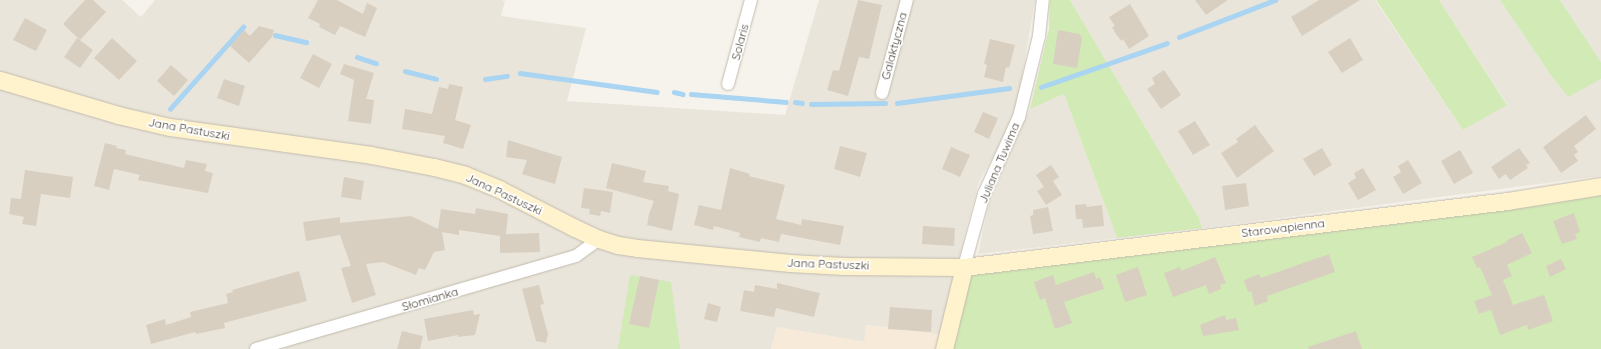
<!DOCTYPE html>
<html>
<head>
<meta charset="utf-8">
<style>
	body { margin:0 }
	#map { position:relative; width:1601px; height:349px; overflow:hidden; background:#f6f3ec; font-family:Quicksand,sans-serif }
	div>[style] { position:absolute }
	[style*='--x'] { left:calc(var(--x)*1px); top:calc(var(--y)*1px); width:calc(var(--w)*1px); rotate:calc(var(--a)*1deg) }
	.residential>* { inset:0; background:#eae5da }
	.commercial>* { inset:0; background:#f7ead8 }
	.green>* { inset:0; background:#d2eab5 }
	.stream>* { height:4.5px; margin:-2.25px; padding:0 2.25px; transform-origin:2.25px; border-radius:2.25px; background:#a9d4f2 }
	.building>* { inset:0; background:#d8cfc1 }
	.roads { filter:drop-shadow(0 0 1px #c2bbae) drop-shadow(0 0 1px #c2bbae) }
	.street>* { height:12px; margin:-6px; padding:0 6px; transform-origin:6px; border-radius:6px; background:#fff }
	.secondary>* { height:17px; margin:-8.5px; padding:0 8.5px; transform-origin:8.5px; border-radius:8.5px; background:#fff3cd }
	span { translate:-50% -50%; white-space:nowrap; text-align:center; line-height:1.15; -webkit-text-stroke:3.5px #fff; paint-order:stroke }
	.street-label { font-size:12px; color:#4b4439 }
</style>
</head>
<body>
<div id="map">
	<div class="residential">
		<div style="clip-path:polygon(0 0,122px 0,141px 17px,155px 0,502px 0,505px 1px,501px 16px,586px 28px,567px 101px,785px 115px,819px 0,1035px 0,1019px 95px,1007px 131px,979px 182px,966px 229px,942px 335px,867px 325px,865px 342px,777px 327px,771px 349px,0 349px)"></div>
		<div style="clip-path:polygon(1070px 0,1375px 0,1463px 130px,1507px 104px,1439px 0,1500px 0,1552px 77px,1567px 96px,1601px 79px,1601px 176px,1202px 228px,1199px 218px)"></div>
		<div style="clip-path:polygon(1560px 0,1601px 0,1601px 62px)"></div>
		<div style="clip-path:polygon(1064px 94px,1117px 238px,978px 254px,991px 193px,1030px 109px)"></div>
	</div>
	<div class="commercial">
		<div style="clip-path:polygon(866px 325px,942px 335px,939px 349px,771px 349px,777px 327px,864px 342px)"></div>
	</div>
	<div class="green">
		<div style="clip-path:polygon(1050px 0,1070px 0,1199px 218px,1202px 228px,1117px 238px,1064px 94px,1030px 109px,1049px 29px)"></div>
		<div style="clip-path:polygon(1376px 0,1439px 0,1507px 105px,1463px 130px)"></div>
		<div style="clip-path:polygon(1500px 0,1560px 0,1601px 62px,1601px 79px,1568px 97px,1552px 77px)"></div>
		<div style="clip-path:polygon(1601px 193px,1601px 349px,940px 349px,960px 267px)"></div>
		<div style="clip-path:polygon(630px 275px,671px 282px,680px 349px,618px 349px)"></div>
	</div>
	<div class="stream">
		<div style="--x:275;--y:35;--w:32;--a:13"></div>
		<div style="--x:1179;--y:37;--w:103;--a:-21.1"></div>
		<div style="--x:357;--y:57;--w:20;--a:18"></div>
		<div style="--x:405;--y:71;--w:32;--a:14"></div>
		<div style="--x:520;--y:73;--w:138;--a:7.9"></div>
		<div style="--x:485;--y:79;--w:22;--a:-8"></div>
		<div style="--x:1041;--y:87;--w:133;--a:-19.2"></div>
		<div style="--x:674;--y:92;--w:9;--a:13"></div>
		<div style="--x:691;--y:94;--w:95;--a:4.8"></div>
		<div style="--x:795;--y:102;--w:7;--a:8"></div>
		<div style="--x:897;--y:103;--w:113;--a:-7.6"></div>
		<div style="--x:811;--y:104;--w:74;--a:-0.8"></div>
		<div style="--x:170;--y:109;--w:110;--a:-48.3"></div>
	</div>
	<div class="building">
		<div style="clip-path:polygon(85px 0,93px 0,106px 12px,80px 40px,63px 24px)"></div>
		<div style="clip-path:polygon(318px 0,337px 0,363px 14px,367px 3px,377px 8px,365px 37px,340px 26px,335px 35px,319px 27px,320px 24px,308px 18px)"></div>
		<div style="clip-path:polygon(858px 0,882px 5px,869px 59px,859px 57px,848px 96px,827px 90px,833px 70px,839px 71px)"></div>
		<div style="clip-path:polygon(1195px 0,1228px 0,1206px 15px)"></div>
		<div style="clip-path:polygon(1319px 0,1360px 0,1302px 36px,1291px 17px)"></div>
		<div style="clip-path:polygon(1130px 4px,1149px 36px,1129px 49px,1123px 39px,1121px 41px,1116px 34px,1112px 27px,1115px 26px,1109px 17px)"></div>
		<div style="clip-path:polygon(25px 18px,47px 30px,36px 51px,13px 40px)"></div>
		<div style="clip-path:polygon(259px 26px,274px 30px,272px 37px,249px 63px,230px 46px,244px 30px,250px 36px)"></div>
		<div style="clip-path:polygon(1058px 30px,1079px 34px,1082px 38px,1077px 68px,1053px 64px)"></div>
		<div style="clip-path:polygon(77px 38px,93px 50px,80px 68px,64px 57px)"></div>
		<div style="clip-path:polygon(112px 38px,137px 61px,119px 80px,94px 58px)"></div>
		<div style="clip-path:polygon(1350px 38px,1363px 60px,1342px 73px,1328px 52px)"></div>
		<div style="clip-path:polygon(990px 39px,1015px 45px,1009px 68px,1006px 67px,1003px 82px,984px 77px,987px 65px,984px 64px)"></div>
		<div style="clip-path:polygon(313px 54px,332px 64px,319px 88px,300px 78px)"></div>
		<div style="clip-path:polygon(344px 64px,374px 73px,366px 99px,374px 100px,371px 124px,348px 121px,354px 80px,340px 74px)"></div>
		<div style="clip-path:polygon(171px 65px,188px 80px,174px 96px,157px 81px)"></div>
		<div style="clip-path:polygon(1164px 70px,1181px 95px,1161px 109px,1147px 89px,1155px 84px,1152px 78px)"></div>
		<div style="clip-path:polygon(224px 79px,245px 86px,239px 106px,217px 98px)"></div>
		<div style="clip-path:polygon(449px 84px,463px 87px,455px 120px,471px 125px,463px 149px,443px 143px,445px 136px,402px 129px,405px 109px,432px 114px,439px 87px,448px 89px)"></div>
		<div style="clip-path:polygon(983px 112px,998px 118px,989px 139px,974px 132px)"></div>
		<div style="clip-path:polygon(1586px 115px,1596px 129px,1574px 146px,1578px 152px,1574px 155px,1578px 161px,1561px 173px,1543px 147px)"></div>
		<div style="clip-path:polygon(1195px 121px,1210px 145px,1193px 155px,1178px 131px)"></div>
		<div style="clip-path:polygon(1255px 125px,1274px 151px,1237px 178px,1221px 153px,1238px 142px,1236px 139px)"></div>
		<div style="clip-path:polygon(508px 140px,562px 157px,555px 184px,522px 174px,527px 160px,506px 157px)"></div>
		<div style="clip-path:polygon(105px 143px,117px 146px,116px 148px,126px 150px,125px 154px,184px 168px,186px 160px,207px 164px,205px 171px,213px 173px,208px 193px,138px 180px,140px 175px,114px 169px,109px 190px,94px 186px)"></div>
		<div style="clip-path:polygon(840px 146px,867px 153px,860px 177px,834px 169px)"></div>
		<div style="clip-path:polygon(951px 147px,970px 155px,960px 177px,942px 169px)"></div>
		<div style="clip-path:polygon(1322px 148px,1332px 165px,1314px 176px,1303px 159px)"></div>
		<div style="clip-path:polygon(1519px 148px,1530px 163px,1526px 165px,1528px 168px,1510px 180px,1506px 174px,1499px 179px,1491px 167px)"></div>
		<div style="clip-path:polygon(1460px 150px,1473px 173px,1454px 184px,1441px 161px)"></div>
		<div style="clip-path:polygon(1408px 160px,1422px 183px,1403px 194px,1393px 177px,1401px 172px,1398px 166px)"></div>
		<div style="clip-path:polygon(612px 163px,646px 171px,643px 182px,669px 186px,668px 191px,679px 194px,672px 231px,647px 225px,649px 214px,654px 201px,606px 188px)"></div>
		<div style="clip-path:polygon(1051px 165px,1059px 177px,1053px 181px,1062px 195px,1046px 205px,1037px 191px,1044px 187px,1036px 175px)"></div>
		<div style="clip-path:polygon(730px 168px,750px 174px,749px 176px,785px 185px,776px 219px,801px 225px,802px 219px,844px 226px,840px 245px,781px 234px,779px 242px,761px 238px,760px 242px,739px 237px,740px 233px,714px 226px,713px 230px,694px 225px,699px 205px,721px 210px)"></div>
		<div style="clip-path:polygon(1363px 168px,1376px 190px,1358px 200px,1348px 183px,1356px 178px,1354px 173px)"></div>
		<div style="clip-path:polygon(25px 170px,73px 177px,70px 198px,41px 194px,36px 226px,22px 224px,24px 217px,9px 214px,11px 198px,21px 199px)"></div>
		<div style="clip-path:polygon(344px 177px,364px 181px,361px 200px,341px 197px)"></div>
		<div style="clip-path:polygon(1246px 183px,1249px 206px,1225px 210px,1222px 186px)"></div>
		<div style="clip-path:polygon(584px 188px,613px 192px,610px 213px,601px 211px,600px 216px,589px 214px,590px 209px,581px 208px)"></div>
		<div style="clip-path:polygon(1086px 204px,1087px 207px,1102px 205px,1104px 226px,1083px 228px,1082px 219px,1076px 219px,1075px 205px)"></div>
		<div style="clip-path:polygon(1048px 207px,1053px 231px,1033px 234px,1030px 216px,1033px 215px,1033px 210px)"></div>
		<div style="clip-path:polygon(476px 208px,508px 214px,506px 234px,539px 233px,540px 252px,500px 253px,500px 236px,459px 230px,459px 235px,442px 232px,445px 250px,434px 252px,425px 270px,419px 268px,416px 275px,383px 262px,366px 264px,376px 295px,352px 303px,341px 268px,351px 266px,340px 235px,306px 241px,303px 222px,340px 217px,340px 223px,411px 216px,438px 229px,441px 209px,475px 214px)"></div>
		<div style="clip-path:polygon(1574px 213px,1580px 232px,1575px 234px,1577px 239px,1562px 244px,1553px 221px)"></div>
		<div style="clip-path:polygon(923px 226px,955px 228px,954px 246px,922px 244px)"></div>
		<div style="clip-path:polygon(1522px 233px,1532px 253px,1507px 265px,1512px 276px,1503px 280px,1513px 305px,1544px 295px,1553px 321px,1528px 330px,1527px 325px,1500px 335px,1491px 310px,1479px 314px,1474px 301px,1492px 295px,1480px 267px,1477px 268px,1472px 257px,1507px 242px,1507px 240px)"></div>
		<div style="clip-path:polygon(1329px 254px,1335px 272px,1267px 296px,1268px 301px,1255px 306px,1251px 291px,1248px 292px,1244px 280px,1259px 274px,1261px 278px)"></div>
		<div style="clip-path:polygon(1215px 257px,1226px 283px,1220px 285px,1221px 289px,1209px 294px,1206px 285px,1173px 297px,1164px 273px,1180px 267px,1181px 271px)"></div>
		<div style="clip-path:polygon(1561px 259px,1566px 269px,1550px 277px,1546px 266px)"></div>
		<div style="clip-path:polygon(1138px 267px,1147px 295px,1125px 302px,1116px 275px)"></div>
		<div style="clip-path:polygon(299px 271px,307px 301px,224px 323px,225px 328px,196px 334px,195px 332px,151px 344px,146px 325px,165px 319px,166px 325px,191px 317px,190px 312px,228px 303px,226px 294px,233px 292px,232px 290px)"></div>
		<div style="clip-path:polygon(1094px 272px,1096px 279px,1100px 277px,1104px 289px,1064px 302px,1072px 323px,1055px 329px,1045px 298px,1040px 300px,1034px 282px,1053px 275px,1056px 285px)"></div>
		<div style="clip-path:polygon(640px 276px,659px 280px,649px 328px,629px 324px)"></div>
		<div style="clip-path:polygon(777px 283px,820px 293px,814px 317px,776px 308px,774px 317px,740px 311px,744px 290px,754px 292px,755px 285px,777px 289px)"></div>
		<div style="clip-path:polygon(539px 285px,544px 304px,540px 305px,548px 334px,546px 343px,536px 341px,522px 289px)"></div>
		<div style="clip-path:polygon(708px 303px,721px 307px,717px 322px,704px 319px)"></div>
		<div style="clip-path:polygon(890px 307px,932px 310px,931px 332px,888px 329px)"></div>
		<div style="clip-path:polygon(473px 310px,474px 315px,480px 314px,475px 335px,458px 337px,458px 335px,428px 341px,424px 319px)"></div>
		<div style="clip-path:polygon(1225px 315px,1226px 320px,1236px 318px,1239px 330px,1203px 336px,1200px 325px)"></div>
		<div style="clip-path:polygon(402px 331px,423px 336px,420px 349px,397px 349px)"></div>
		<div style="clip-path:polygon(1356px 331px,1362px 349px,1309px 349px,1308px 347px)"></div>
	</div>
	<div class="roads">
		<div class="street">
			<div style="--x:728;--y:84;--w:87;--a:-74.7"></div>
			<div style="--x:882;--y:93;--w:96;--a:-75"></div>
			<div style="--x:964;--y:267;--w:76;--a:-74.7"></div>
			<div style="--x:984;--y:194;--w:85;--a:-65.6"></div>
			<div style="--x:1019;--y:117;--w:83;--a:-76.1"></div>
			<div style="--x:1039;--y:36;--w:36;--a:-84"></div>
			<div style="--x:256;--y:349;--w:333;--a:-16.2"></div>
			<div style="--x:576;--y:256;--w:29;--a:-36"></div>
		</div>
		<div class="secondary">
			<div style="--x:0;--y:80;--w:123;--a:16.5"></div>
			<div style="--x:118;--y:115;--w:53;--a:13"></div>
			<div style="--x:170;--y:127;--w:203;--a:7.9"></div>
			<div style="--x:371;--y:155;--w:64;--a:10.8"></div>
			<div style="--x:434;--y:167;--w:32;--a:14"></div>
			<div style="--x:465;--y:175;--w:37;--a:22"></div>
			<div style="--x:499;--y:189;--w:85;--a:27.2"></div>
			<div style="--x:575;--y:228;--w:26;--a:25"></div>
			<div style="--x:599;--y:239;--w:20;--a:18"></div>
			<div style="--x:618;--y:245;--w:19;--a:9"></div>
			<div style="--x:637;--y:248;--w:154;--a:5.6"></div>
			<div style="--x:790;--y:263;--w:54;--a:3.2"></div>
			<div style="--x:844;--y:266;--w:120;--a:0.5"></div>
			<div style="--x:964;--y:267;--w:547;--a:-6.93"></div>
			<div style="--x:1507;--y:201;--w:95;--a:-9.1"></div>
			<div style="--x:944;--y:349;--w:84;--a:-76.3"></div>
		</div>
	</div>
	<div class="street-label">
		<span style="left:740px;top:42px;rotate:-75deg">Solaris</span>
		<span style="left:894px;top:46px;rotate:-75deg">Galaktyczna</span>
		<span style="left:189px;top:129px;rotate:10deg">Jana Pastuszki</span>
		<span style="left:999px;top:163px;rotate:-67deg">Juliana Tuwima</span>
		<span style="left:504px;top:194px;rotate:25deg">Jana Pastuszki</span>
		<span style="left:1283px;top:228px;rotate:-7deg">Starowapienna</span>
		<span style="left:828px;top:264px;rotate:2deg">Jana Pastuszki</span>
		<span style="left:430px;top:299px;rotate:-16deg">Słomianka</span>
	</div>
</div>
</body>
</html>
